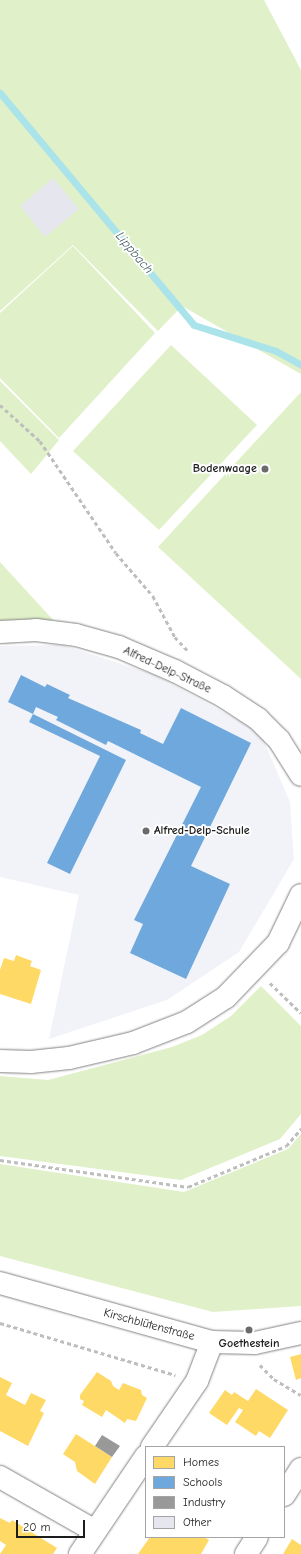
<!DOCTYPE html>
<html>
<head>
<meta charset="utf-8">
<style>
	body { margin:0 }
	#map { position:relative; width:301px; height:1554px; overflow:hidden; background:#fff; font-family:"Comic Neue",sans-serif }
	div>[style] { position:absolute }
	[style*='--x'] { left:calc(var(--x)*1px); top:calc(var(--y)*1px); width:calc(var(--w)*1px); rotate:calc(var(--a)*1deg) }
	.built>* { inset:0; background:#f2f3f9 }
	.green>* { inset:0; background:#e0f0c8 }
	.homes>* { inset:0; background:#ffd966 }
	.schools>* { inset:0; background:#6fa8dc }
	.industry>* { inset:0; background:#999 }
	.stream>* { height:7px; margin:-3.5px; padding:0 3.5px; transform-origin:3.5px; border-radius:3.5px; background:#aae3e9 }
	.building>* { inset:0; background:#e6e7ee }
	.path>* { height:2.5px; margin-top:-1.25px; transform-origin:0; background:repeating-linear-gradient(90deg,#bebebe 0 4px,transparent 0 7px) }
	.roads { filter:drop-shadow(0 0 1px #828282) drop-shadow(0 0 1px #828282) }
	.street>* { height:22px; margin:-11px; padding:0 11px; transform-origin:11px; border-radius:11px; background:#fff }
	.secondary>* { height:22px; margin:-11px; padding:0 11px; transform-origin:11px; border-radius:11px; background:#fff }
	.dots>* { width:11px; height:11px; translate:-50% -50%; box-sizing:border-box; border:2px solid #fff; border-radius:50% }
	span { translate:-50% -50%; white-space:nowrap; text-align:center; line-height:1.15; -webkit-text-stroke:4px #fff; paint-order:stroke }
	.poi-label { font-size:12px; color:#1c1c1c; font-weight:700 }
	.right { translate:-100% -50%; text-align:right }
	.left { translate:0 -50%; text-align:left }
	.street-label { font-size:12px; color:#1c1c1c }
	.water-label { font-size:13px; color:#415d61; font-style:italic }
	.legend { position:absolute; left:145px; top:1446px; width:140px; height:92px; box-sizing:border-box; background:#fff; border:1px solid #a4a4a4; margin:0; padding:5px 7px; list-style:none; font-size:12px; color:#1c1c1c }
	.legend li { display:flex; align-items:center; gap:8px; height:20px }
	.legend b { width:20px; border:1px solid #a4a4a4 }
	.scale { position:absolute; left:16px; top:1520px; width:69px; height:18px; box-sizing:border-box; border:2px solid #1c1c1c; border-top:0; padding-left:5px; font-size:12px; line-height:14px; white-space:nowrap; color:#1c1c1c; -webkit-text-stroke:3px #fff; paint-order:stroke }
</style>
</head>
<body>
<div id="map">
	<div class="built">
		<div style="clip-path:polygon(63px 645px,155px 675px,260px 732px,290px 802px,294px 859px,239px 952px,167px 1000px,49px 1039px,79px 895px,0 877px,0 646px)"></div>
	</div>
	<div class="green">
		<div style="clip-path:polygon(0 0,264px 0,301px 70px,301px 374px,182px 306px,158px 331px,73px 245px,0 311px)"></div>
		<div style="clip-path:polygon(73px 246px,155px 333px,59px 438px,0 378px,0 313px)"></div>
		<div style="clip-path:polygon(171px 345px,257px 425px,159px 530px,73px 451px)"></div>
		<div style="clip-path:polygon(0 381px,59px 440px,31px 474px,0 441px)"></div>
		<div style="clip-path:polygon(301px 392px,301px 679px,158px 547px)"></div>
		<div style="clip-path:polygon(0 562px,55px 622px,0 626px)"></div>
		<div style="clip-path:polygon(261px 986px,301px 1026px,301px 1114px,280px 1139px,181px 1180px,0 1156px,0 1076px,48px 1080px,172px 1047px,202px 1035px,231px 1016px)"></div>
		<div style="clip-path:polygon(301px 1134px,301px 1306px,213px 1312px,0 1256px,0 1164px,184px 1192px,288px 1149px)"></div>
	</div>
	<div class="homes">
		<div style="clip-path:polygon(16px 955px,32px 961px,30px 966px,41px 970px,31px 1004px,0 994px,0 970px,4px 958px,14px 961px)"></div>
		<div style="clip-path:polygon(301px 1354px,301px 1378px,296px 1380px,290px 1357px)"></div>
		<div style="clip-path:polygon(97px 1372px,111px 1381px,113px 1386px,119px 1390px,123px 1383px,141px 1390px,142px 1395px,147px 1398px,136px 1421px,127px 1419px,125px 1423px,106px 1410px,102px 1417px,82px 1405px,84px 1401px,80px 1399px,80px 1395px)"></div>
		<div style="clip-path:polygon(0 1377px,12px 1383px,6px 1395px,25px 1405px,31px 1393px,46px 1400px,40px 1411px,44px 1413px,28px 1446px,0 1431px)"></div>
		<div style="clip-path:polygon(256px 1389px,288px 1410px,270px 1438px,259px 1431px,256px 1436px,235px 1422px,243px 1410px,239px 1408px,227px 1425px,209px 1413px,225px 1390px,232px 1395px,234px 1392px,248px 1401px)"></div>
		<div style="clip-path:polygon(76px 1434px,112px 1457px,95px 1484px,77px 1471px,75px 1462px,63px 1454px)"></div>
		<div style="clip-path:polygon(0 1518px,10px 1523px,12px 1520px,57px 1548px,53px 1554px,0 1554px,6px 1545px,0 1541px)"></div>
		<div style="clip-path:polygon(150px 1537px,204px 1537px,209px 1540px,201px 1554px,138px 1554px)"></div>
		<div style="clip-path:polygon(292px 1539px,301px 1545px,301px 1554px,283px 1554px)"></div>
	</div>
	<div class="schools">
		<div style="clip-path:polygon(21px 675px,45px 687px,47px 684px,70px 695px,68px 698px,141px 730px,140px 733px,163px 744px,181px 708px,251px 743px,191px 866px,230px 884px,186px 979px,130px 953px,143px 924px,134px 920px,201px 787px,108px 741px,106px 745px,56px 720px,58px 717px,36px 707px,33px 714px,8px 702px)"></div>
		<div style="clip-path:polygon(33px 714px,126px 760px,70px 874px,47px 863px,100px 756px,29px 722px)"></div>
	</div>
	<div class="industry">
		<div style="clip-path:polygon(102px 1435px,120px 1446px,112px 1457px,95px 1446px)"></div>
	</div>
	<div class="stream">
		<div style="--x:0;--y:93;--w:302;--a:50.1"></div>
		<div style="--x:194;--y:325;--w:86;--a:17.6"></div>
		<div style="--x:276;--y:351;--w:29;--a:29"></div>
	</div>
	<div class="building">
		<div style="clip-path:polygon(53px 178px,79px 209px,45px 237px,20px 206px)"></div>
	</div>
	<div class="path">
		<div style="--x:0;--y:405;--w:54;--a:42"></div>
		<div style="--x:40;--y:441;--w:135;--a:55.8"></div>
		<div style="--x:116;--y:553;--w:57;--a:49.3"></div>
		<div style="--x:153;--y:596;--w:47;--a:61.8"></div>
		<div style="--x:175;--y:637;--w:19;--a:47"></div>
		<div style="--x:270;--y:983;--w:43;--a:44.1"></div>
		<div style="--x:0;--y:1160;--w:190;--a:8.2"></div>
		<div style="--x:188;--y:1187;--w:106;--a:-22.7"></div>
		<div style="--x:286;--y:1146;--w:23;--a:-49"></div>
		<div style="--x:0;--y:1323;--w:183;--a:16.5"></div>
		<div style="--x:260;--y:1365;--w:20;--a:45"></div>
		<div style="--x:274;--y:1379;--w:31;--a:31"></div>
	</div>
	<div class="roads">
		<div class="street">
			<div style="--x:0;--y:632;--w:36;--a:-3"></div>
			<div style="--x:36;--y:630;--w:40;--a:7.1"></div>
			<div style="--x:76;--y:635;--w:45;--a:15.6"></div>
			<div style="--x:119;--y:647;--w:61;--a:23.2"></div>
			<div style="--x:175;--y:671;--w:54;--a:27.5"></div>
			<div style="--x:223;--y:696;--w:42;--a:33.3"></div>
			<div style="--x:258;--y:719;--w:30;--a:45"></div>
			<div style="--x:279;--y:740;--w:41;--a:57.8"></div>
			<div style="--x:0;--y:1061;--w:31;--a:2"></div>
			<div style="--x:31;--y:1062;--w:38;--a:-6"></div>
			<div style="--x:69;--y:1058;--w:66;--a:-13.2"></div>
			<div style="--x:133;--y:1043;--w:58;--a:-21.3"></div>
			<div style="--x:187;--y:1022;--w:46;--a:-32.7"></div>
			<div style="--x:226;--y:997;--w:75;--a:-46.1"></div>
			<div style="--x:278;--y:943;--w:53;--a:-64.4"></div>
			<div style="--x:152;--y:1447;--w:80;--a:-55.7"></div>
			<div style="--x:197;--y:1381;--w:42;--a:-69"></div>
			<div style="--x:0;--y:1477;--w:109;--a:29.6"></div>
			<div style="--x:284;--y:1495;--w:31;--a:-57"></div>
			<div style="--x:80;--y:1554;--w:118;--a:-56"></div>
			<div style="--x:246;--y:1554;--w:20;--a:-57"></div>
		</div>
		<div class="secondary">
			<div style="--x:0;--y:1283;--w:220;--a:15.6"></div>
			<div style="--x:212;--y:1342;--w:43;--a:1.3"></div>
			<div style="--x:255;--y:1343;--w:47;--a:-12.3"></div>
		</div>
	</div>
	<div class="dots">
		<div style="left:265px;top:469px;background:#6b6b6b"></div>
		<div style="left:146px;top:831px;background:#6b6b6b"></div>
		<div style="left:249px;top:1330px;background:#6b6b6b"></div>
	</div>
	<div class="poi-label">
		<span class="right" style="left:257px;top:469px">Bodenwaage</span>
		<span class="left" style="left:154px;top:831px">Alfred-Delp-Schule</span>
		<span style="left:249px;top:1344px">Goethestein</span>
	</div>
	<div class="street-label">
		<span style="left:167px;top:670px;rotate:25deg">Alfred-Delp-Straße</span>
		<span style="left:149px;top:1325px;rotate:15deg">Kirschblütenstraße</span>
	</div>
	<div class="water-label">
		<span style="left:134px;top:253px;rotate:50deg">Lippbach</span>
	</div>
	<ul class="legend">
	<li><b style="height:11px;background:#ffd966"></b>Homes</li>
	<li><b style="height:11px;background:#6fa8dc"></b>Schools</li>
	<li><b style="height:11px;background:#999"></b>Industry</li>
	<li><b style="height:11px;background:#e6e7ee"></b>Other</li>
	</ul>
	<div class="scale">20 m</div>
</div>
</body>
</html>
